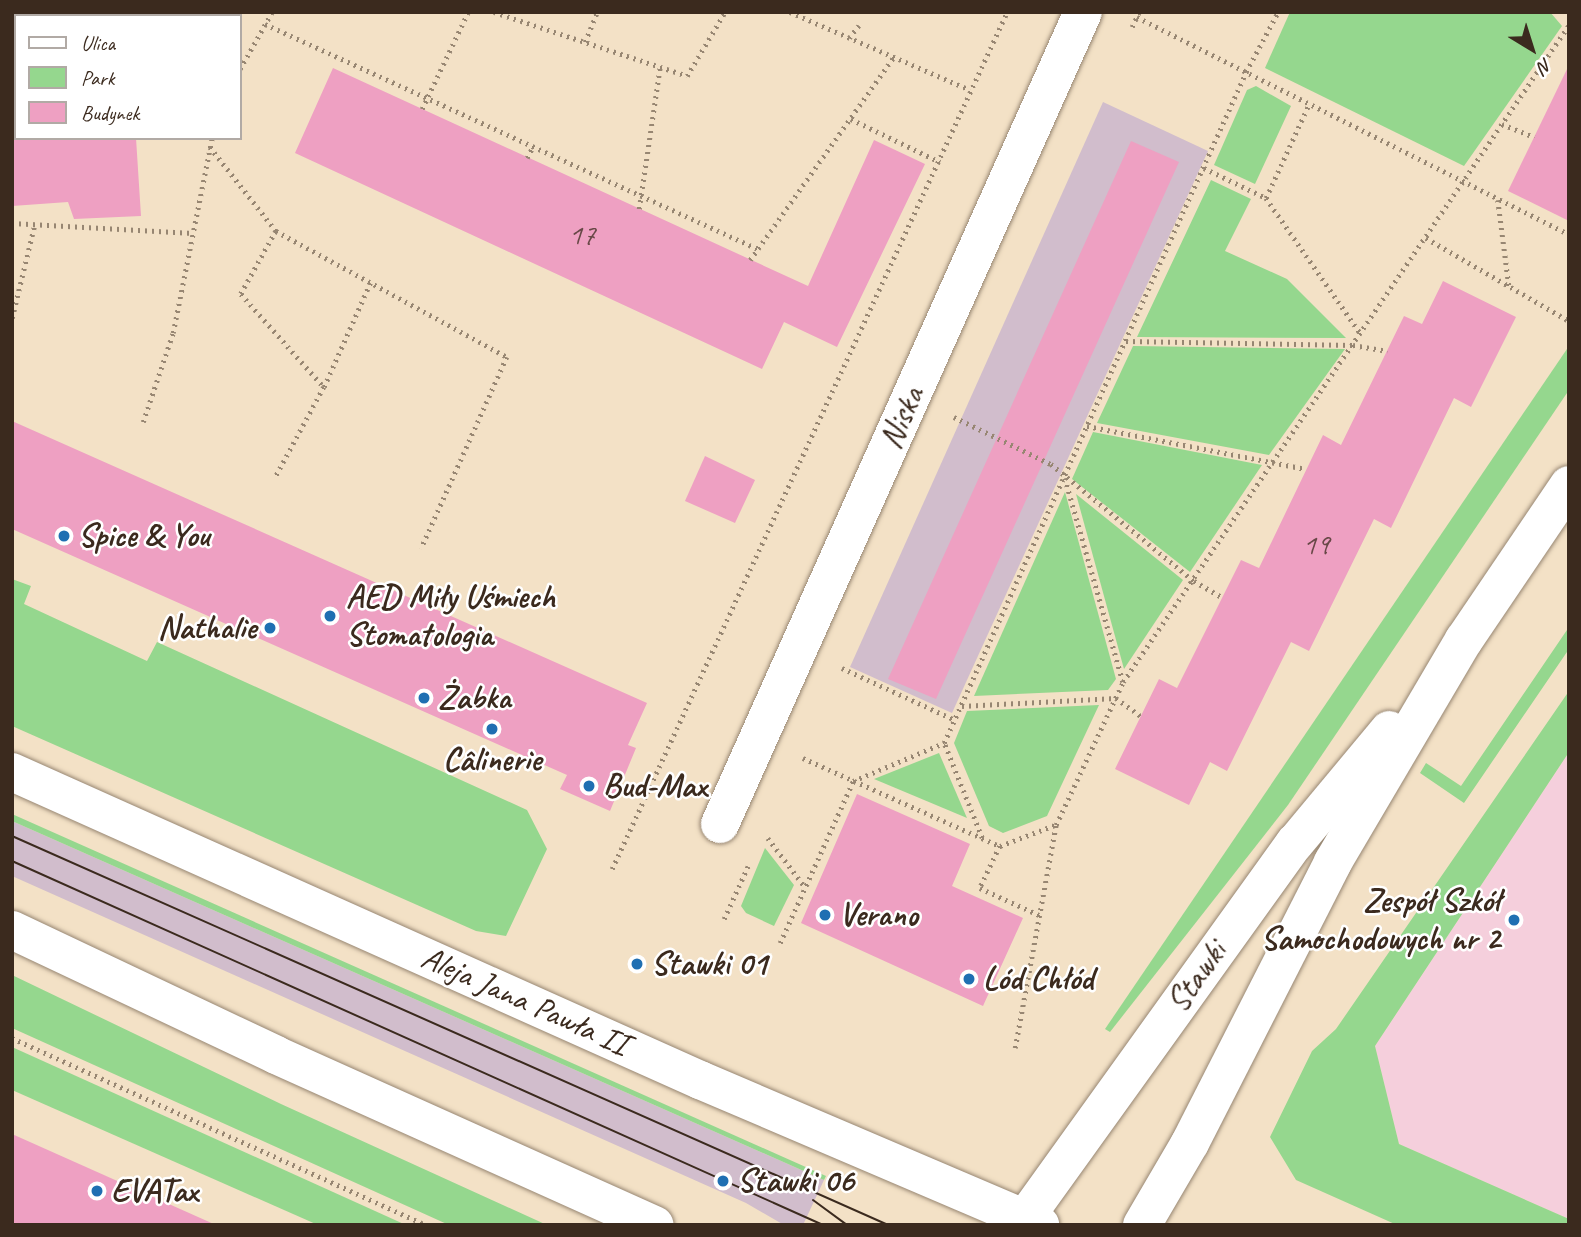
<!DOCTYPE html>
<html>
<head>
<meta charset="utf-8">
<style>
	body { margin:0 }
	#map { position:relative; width:1581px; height:1237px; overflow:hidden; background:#f3e1c6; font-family:Caveat,sans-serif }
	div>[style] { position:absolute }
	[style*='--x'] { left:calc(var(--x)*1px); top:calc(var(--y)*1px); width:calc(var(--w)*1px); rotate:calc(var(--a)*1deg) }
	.built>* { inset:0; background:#f5cfdc }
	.industrial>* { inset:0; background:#d1bdcc }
	.green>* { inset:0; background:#95d78e }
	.building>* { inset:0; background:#eea0c2 }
	.path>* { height:4.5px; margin-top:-2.25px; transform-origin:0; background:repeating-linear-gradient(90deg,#978672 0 2px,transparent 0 7px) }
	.roads { filter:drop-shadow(0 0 2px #978672) drop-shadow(0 0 2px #978672) }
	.minor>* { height:38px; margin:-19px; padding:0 19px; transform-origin:19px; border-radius:19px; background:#fff }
	.tertiary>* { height:38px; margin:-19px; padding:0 19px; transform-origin:19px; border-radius:19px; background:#fff }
	.secondary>* { height:38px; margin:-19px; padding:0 19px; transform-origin:19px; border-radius:19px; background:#fff }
	.tram>* { height:2px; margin:-1px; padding:0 1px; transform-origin:1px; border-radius:1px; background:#3b2a1e }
	.dots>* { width:19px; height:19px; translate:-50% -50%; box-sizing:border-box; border:4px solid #fff; border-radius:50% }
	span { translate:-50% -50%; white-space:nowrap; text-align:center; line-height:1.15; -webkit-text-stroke:5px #fff; paint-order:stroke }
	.number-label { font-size:30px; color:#684847 }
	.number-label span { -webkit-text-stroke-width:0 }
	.street-label { font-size:33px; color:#3b2a1e }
	.poi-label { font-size:33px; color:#3b2a1e; font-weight:700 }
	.left { translate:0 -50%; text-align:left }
	.right { translate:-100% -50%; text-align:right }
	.frame { position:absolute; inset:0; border:14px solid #3b2a1e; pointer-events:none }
	.legend { position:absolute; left:14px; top:14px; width:228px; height:126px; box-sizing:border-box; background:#fff; border:2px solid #b1aaa5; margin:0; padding:9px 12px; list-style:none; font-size:21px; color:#3b2a1e }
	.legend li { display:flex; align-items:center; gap:14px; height:35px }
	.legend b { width:35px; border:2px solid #b1aaa5 }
	.north { position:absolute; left:1497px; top:14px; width:70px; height:70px; -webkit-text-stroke:5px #fff; paint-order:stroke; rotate:142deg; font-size:19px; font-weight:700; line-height:28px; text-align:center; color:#3b2a1e }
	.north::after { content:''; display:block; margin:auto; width:24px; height:32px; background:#3b2a1e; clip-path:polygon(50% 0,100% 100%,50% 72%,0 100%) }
</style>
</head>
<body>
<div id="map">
	<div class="built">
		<div style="clip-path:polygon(1569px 752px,1569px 1219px,1399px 1144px,1375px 1046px)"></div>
	</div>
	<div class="industrial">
		<div style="clip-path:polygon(1103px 102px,1208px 151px,952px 713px,850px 667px)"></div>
		<div style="clip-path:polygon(12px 821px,824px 1180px,803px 1225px,784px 1225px,746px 1203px,12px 876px)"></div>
	</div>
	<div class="green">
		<div style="clip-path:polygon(1290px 12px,1550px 12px,1562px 26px,1464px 166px,1265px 68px)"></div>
		<div style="clip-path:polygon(1256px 86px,1291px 106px,1255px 184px,1214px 165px,1247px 90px)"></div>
		<div style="clip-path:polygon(1211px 180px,1251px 199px,1225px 251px,1287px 279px,1346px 338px,1137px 337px)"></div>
		<div style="clip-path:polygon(1133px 346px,1345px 349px,1269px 455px,1097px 423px)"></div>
		<div style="clip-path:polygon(1569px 346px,1569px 390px,1288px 805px,1110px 1032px,1105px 1029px)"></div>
		<div style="clip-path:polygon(1093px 432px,1262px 465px,1190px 572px,1072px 479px)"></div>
		<div style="clip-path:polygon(1065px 492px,1116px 679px,1108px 690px,974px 696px)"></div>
		<div style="clip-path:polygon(1076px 494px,1183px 580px,1124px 669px)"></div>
		<div style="clip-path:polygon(12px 579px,31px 586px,24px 604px,147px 661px,157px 642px,527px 810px,547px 849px,506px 936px,476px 931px,12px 726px)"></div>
		<div style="clip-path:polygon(1569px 627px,1569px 649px,1464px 803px,1420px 773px,1426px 763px,1461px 786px)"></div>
		<div style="clip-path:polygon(1569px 691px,1569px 752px,1375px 1046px,1399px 1144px,1569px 1219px,1569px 1225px,1397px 1225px,1296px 1180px,1270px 1137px,1312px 1051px,1336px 1029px)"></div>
		<div style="clip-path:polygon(1099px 705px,1047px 816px,1003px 833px,989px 826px,954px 743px,967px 711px)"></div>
		<div style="clip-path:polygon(939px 753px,967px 818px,874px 779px)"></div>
		<div style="clip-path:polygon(12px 814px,781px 1156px,826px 1176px,824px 1180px,12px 821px)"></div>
		<div style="clip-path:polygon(765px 848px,794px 885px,774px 926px,746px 913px,741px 906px)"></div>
		<div style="clip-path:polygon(12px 975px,281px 1104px,547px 1225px,449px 1225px,12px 1028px)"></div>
		<div style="clip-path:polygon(12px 1047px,406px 1225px,318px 1225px,12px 1090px)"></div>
	</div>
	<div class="building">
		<div style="clip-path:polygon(1569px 65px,1569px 221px,1508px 191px)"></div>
		<div style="clip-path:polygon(333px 68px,808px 286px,874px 140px,925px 164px,837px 347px,784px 322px,762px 369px,295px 153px)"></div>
		<div style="clip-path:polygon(12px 138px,136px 138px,141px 216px,74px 219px,68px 202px,12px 206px)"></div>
		<div style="clip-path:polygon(1131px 141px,1179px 162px,936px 699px,888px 679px)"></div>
		<div style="clip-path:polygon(1443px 281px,1516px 317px,1471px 407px,1454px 398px,1391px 528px,1374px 519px,1309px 651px,1291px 642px,1227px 771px,1210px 762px,1189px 805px,1115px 769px,1159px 679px,1177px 688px,1241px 560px,1259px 568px,1323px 435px,1341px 445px,1404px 316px,1422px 324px)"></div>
		<div style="clip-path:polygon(12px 421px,647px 703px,628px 745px,636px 748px,610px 811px,560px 789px,567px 775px,12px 529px)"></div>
		<div style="clip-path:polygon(705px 456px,755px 480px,735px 523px,685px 501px)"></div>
		<div style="clip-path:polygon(857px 794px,970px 844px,952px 886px,1023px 918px,983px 1006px,801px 923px)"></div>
		<div style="clip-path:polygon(12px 1134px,216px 1225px,12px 1225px)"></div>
	</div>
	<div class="path">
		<div style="--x:494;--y:12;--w:203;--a:18.3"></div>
		<div style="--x:687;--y:76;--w:74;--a:-59.3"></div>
		<div style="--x:790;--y:12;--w:196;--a:23.4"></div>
		<div style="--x:1137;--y:17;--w:483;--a:26.7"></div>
		<div style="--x:265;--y:24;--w:542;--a:24.53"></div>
		<div style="--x:1132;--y:27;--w:17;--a:-65"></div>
		<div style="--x:849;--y:38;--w:16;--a:-52"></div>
		<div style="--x:585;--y:42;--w:32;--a:-68"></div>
		<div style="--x:240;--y:69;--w:65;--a:-60.7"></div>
		<div style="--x:422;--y:109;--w:107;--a:-64.6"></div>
		<div style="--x:851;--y:119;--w:99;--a:25.8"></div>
		<div style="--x:1502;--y:124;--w:35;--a:22"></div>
		<div style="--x:210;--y:147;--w:107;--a:51.8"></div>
		<div style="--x:276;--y:231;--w:72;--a:119.1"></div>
		<div style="--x:241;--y:294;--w:125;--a:48.3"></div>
		<div style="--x:324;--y:387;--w:103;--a:118.3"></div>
		<div style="--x:527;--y:158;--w:13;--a:-63"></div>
		<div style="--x:1204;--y:168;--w:69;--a:25.8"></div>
		<div style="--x:1266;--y:198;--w:166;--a:55.1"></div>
		<div style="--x:1266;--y:198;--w:103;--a:-65.4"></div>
		<div style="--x:1498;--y:200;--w:87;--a:82.7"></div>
		<div style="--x:639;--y:209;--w:145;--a:-81.6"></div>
		<div style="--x:12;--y:223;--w:181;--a:3.2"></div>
		<div style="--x:276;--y:231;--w:263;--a:28.6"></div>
		<div style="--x:507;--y:357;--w:210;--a:114.1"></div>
		<div style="--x:1426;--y:238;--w:165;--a:30.1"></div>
		<div style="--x:750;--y:260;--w:247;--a:-54.7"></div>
		<div style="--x:12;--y:318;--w:94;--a:-76.4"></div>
		<div style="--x:1126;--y:341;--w:227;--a:1"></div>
		<div style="--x:1353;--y:345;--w:35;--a:10"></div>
		<div style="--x:324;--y:387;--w:114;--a:-66.1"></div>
		<div style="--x:954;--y:417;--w:108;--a:25.9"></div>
		<div style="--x:1051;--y:464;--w:185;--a:39.3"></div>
		<div style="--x:1194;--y:581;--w:32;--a:30"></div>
		<div style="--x:143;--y:422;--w:94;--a:-71.4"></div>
		<div style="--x:173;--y:333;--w:199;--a:-78.7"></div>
		<div style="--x:1087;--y:426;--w:223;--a:11.1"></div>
		<div style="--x:1065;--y:478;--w:212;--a:74.1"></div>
		<div style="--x:842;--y:668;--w:124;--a:24.7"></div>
		<div style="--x:962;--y:706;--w:154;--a:-3"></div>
		<div style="--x:1116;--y:698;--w:31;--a:36"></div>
		<div style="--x:803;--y:758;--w:216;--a:24.1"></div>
		<div style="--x:1000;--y:846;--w:59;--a:-20.9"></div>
		<div style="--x:768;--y:838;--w:61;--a:52.9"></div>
		<div style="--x:982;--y:838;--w:102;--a:-111.8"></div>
		<div style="--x:944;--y:743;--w:736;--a:-65.77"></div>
		<div style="--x:1246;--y:72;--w:68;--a:-61.9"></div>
		<div style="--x:1000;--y:846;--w:47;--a:115.5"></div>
		<div style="--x:980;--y:888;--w:65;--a:24.6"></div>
		<div style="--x:612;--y:869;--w:944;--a:-65.25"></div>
		<div style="--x:724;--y:919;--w:58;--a:-65.6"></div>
		<div style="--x:780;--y:943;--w:178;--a:-65.7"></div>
		<div style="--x:853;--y:781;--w:99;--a:-22.7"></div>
		<div style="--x:12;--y:1038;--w:455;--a:24.3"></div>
		<div style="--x:1015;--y:1048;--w:227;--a:-79.6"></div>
		<div style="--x:1056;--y:825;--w:158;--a:-64.9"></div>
		<div style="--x:1123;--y:682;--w:794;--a:-55.83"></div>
	</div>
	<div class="roads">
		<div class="minor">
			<div style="--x:720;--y:824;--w:889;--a:-65.91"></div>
		</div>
		<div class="tertiary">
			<div style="--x:1020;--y:1225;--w:471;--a:-54.3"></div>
			<div style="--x:1295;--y:843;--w:147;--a:-50.2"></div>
			<div style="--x:1142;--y:1225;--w:95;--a:-59.7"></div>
			<div style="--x:1190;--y:1143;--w:315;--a:-63"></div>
			<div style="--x:1333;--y:862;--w:258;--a:-59.5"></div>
			<div style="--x:1464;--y:640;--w:187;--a:-55.9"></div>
		</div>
		<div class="secondary">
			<div style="--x:12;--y:772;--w:754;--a:24.12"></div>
			<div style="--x:700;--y:1080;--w:370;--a:23.1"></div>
			<div style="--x:12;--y:930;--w:292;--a:25.3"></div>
			<div style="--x:276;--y:1055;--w:415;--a:24.2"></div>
		</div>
	</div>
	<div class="tram">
		<div style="--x:12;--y:836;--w:958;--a:23.94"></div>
		<div style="--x:12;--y:861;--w:889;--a:24.17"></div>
		<div style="--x:813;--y:1200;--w:42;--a:36.3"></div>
	</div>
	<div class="dots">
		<div style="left:64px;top:536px;background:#1f6fb2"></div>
		<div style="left:330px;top:616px;background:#1f6fb2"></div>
		<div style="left:270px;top:628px;background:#1f6fb2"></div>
		<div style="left:424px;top:698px;background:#1f6fb2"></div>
		<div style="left:492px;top:729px;background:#1f6fb2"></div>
		<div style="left:589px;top:786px;background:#1f6fb2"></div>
		<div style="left:825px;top:915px;background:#1f6fb2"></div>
		<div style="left:1514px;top:920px;background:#1f6fb2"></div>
		<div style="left:637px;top:964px;background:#1f6fb2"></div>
		<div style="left:969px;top:979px;background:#1f6fb2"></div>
		<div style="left:723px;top:1181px;background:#1f6fb2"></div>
		<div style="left:97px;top:1191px;background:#1f6fb2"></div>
	</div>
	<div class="number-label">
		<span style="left:582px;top:234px">17</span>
		<span style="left:1316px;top:544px">19</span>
	</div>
	<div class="street-label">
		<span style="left:902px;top:418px;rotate:-66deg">Niska</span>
		<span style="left:1197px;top:977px;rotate:-54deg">Stawki</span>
		<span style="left:525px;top:1001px;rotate:24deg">Aleja Jana Pawła II</span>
	</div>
	<div class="poi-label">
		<span class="left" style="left:78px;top:536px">Spice &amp; You</span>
		<span class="left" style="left:346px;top:616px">AED Miły Uśmiech<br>Stomatologia</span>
		<span class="right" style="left:256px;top:628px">Nathalie</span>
		<span class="left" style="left:438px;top:698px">Żabka</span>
		<span style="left:492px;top:760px">Câlinerie</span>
		<span class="left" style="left:603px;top:786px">Bud-Max</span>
		<span class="right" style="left:1500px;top:920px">Zespół Szkół<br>Samochodowych nr 2</span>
		<span class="left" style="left:839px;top:915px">Verano</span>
		<span class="left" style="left:651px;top:964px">Stawki 01</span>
		<span class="left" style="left:983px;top:979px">Lód Chłód</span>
		<span class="left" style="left:737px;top:1181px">Stawki 06</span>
		<span class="left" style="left:111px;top:1191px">EVATax</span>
	</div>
	<div class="frame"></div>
	<ul class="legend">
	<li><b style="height:9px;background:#fff"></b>Ulica</li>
	<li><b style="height:19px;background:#95d78e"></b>Park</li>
	<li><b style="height:19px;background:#eea0c2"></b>Budynek</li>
	</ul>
	<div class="north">N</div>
</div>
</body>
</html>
